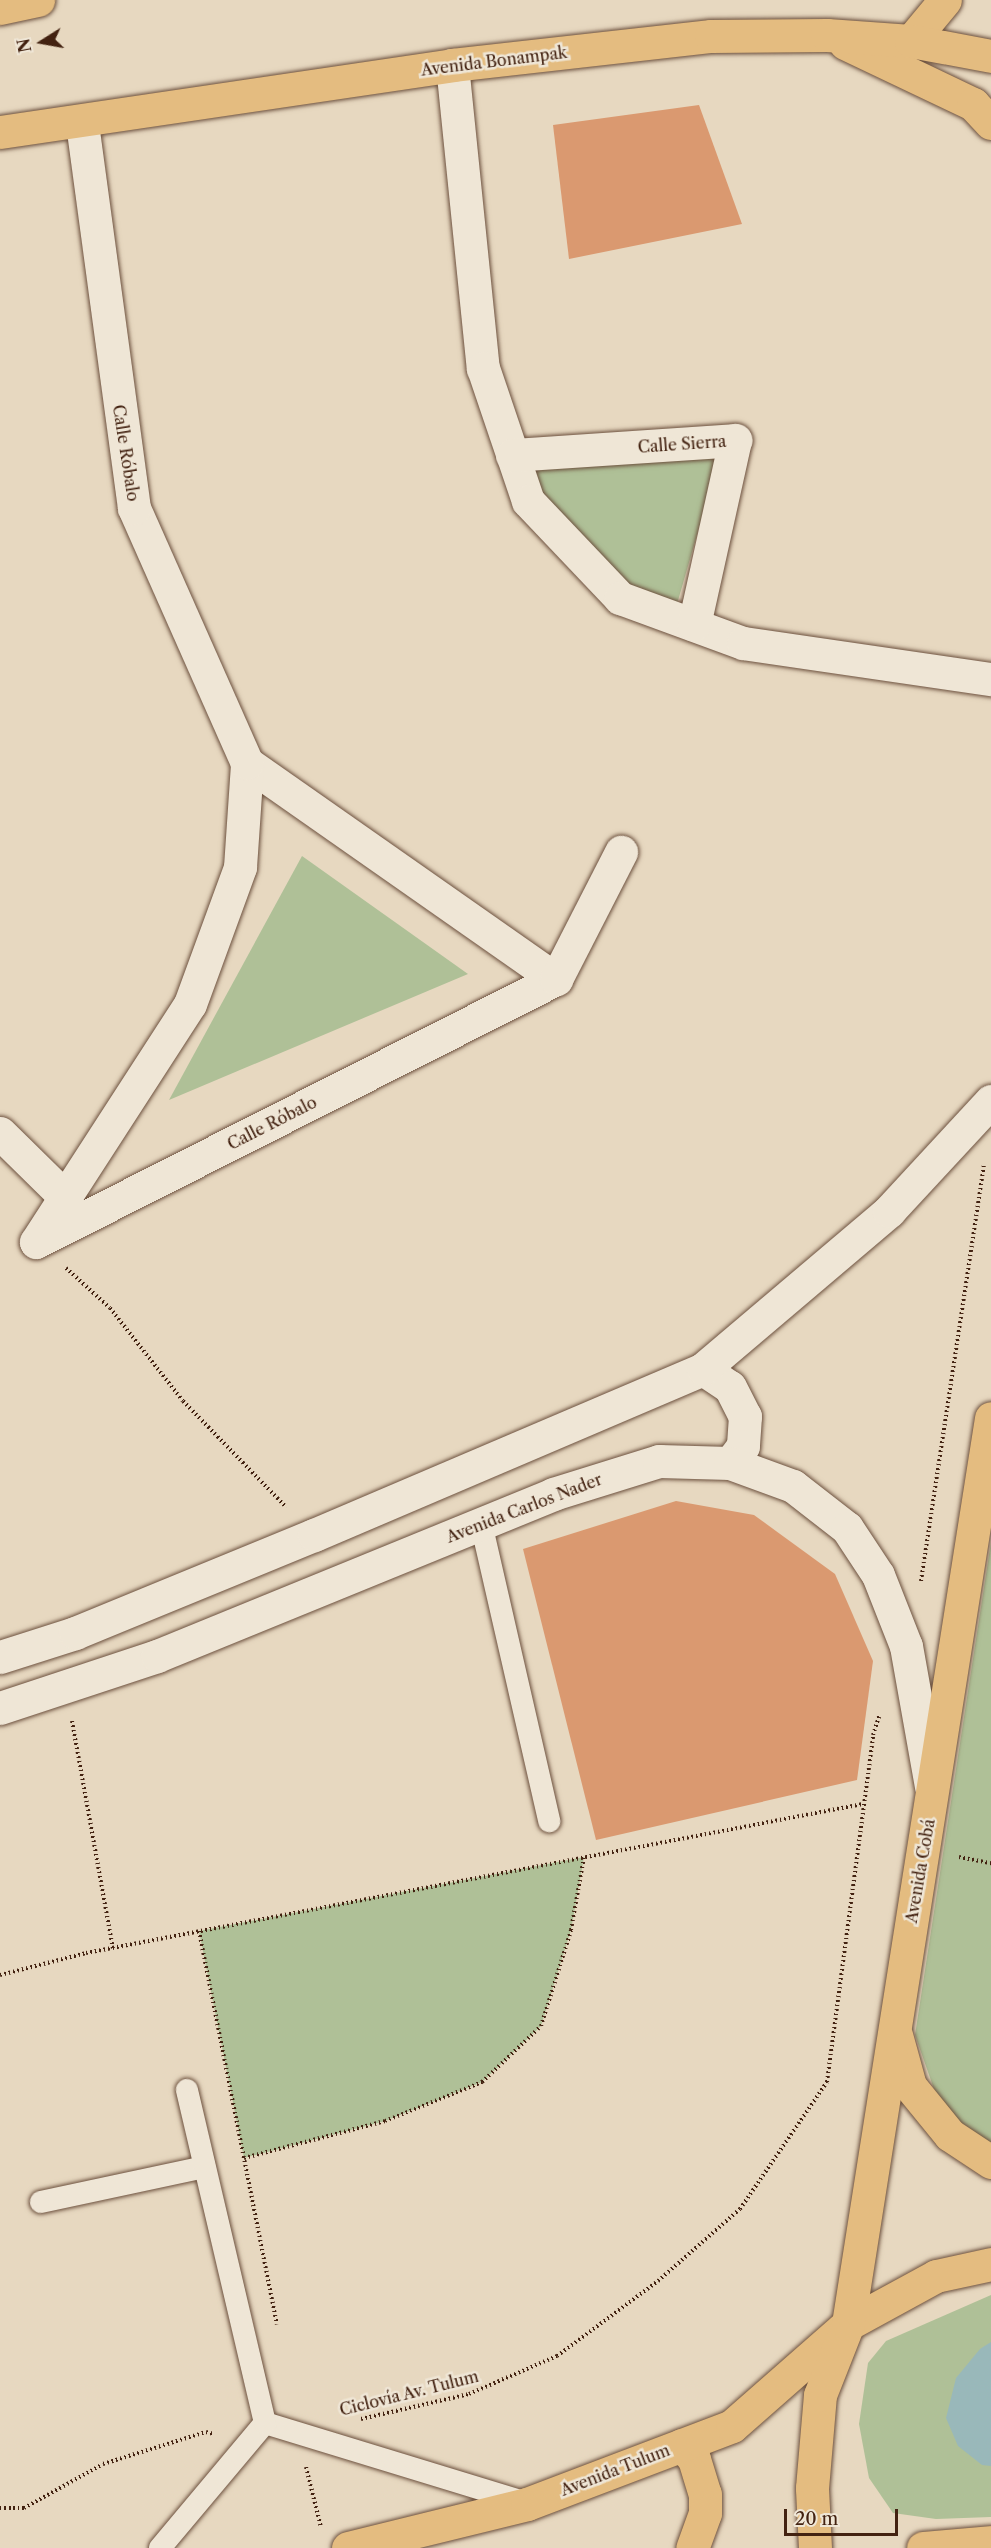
<!DOCTYPE html>
<html>
<head>
<meta charset="utf-8">
<style>
	body { margin:0 }
	#map { position:relative; width:991px; height:2548px; overflow:hidden; background:#e7d8c0; font-family:"Libre Caslon Text",serif }
	div>[style] { position:absolute }
	[style*='--x'] { left:calc(var(--x)*1px); top:calc(var(--y)*1px); width:calc(var(--w)*1px); rotate:calc(var(--a)*1deg) }
	.green>* { inset:0; background:#afc097 }
	.water>* { inset:0; background:#99b8ba }
	.building>* { inset:0; background:#da9970 }
	.path>* { height:4px; margin-top:-2px; transform-origin:0; background:repeating-linear-gradient(90deg,#432211 0 1.5px,transparent 0 4.5px) }
	.roads { filter:drop-shadow(0 0 2px #6c503d) drop-shadow(0 0 2px #6c503d) }
	.lane>* { height:22px; margin:-11px; padding:0 11px; transform-origin:11px; border-radius:11px; background:#efe6d6 }
	.street>* { height:33px; margin:-16.5px; padding:0 16.5px; transform-origin:16.5px; border-radius:16.5px; background:#efe6d6 }
	.secondary>* { height:33px; margin:-16.5px; padding:0 16.5px; transform-origin:16.5px; border-radius:16.5px; background:#efe6d6 }
	.primary>* { height:33px; margin:-16.5px; padding:0 16.5px; transform-origin:16.5px; border-radius:16.5px; background:#e4bc80 }
	span { translate:-50% -50%; white-space:nowrap; text-align:center; line-height:1.15; -webkit-text-stroke:5px #efe6d6; paint-order:stroke }
	.street-label { font-size:16px; color:#432211 }
	.north { position:absolute; left:12px; top:12px; width:60px; height:60px; -webkit-text-stroke:4px #efe6d6; paint-order:stroke; rotate:259deg; font-size:16px; font-weight:700; line-height:24px; text-align:center; color:#432211 }
	.north::after { content:''; display:block; margin:auto; width:21px; height:27px; background:#432211; clip-path:polygon(50% 0,100% 100%,50% 72%,0 100%) }
	.scale { position:absolute; left:784px; top:2509px; width:114px; height:27px; box-sizing:border-box; border:3px solid #432211; border-top:0; padding-left:8px; font-size:18px; line-height:21px; white-space:nowrap; color:#432211; -webkit-text-stroke:4px #efe6d6; paint-order:stroke }
</style>
</head>
<body>
<div id="map">
	<div class="green">
		<div style="clip-path:polygon(721px 452px,677px 604px,624px 591px,537px 498px,523px 464px)"></div>
		<div style="clip-path:polygon(302px 856px,468px 974px,169px 1100px)"></div>
		<div style="clip-path:polygon(991px 1542px,991px 2143px,969px 2134px,934px 2089px,915px 2035px)"></div>
		<div style="clip-path:polygon(584px 1857px,571px 1930px,541px 2026px,482px 2082px,385px 2121px,244px 2158px,199px 1931px)"></div>
		<div style="clip-path:polygon(991px 2295px,991px 2517px,936px 2519px,893px 2513px,869px 2478px,859px 2424px,868px 2363px,886px 2341px)"></div>
	</div>
	<div class="water">
		<div style="clip-path:polygon(991px 2342px,991px 2466px,982px 2465px,958px 2446px,946px 2418px,956px 2378px,980px 2349px)"></div>
	</div>
	<div class="building">
		<div style="clip-path:polygon(699px 105px,742px 224px,569px 259px,553px 125px)"></div>
		<div style="clip-path:polygon(676px 1501px,754px 1515px,835px 1574px,873px 1661px,857px 1780px,596px 1840px,523px 1549px)"></div>
	</div>
	<div class="path">
		<div style="--x:66;--y:1268;--w:59;--a:42.3"></div>
		<div style="--x:110;--y:1308;--w:118;--a:51.9"></div>
		<div style="--x:183;--y:1401;--w:148;--a:45.8"></div>
		<div style="--x:921;--y:1581;--w:422;--a:-81.4"></div>
		<div style="--x:72;--y:1721;--w:231;--a:79.8"></div>
		<div style="--x:959;--y:1857;--w:33;--a:11"></div>
		<div style="--x:199;--y:1931;--w:401;--a:78.8"></div>
		<div style="--x:0;--y:1975;--w:89;--a:-14.3"></div>
		<div style="--x:86;--y:1953;--w:791;--a:-10.86"></div>
		<div style="--x:244;--y:2158;--w:146;--a:-14.7"></div>
		<div style="--x:385;--y:2121;--w:105;--a:-21.9"></div>
		<div style="--x:482;--y:2082;--w:81;--a:-43.5"></div>
		<div style="--x:541;--y:2026;--w:101;--a:-72.6"></div>
		<div style="--x:571;--y:1930;--w:74;--a:-79.9"></div>
		<div style="--x:361;--y:2419;--w:111;--a:-13"></div>
		<div style="--x:469;--y:2394;--w:96;--a:-23.4"></div>
		<div style="--x:557;--y:2356;--w:126;--a:-36.6"></div>
		<div style="--x:658;--y:2281;--w:109;--a:-41.3"></div>
		<div style="--x:740;--y:2209;--w:154;--a:-55.6"></div>
		<div style="--x:827;--y:2082;--w:350;--a:-82.4"></div>
		<div style="--x:873;--y:1735;--w:22;--a:-72"></div>
		<div style="--x:306;--y:2467;--w:62;--a:76"></div>
		<div style="--x:0;--y:2508;--w:24;--a:0"></div>
		<div style="--x:24;--y:2508;--w:90;--a:-29.1"></div>
		<div style="--x:103;--y:2464;--w:108;--a:-17.3"></div>
		<div style="--x:206;--y:2432;--w:8;--a:14"></div>
	</div>
	<div class="roads">
		<div class="lane">
			<div style="--x:481;--y:1523;--w:306;--a:77.1"></div>
			<div style="--x:41;--y:2202;--w:167;--a:-12.1"></div>
			<div style="--x:265;--y:2423;--w:273;--a:17"></div>
			<div style="--x:160;--y:2548;--w:163;--a:-50"></div>
			<div style="--x:265;--y:2423;--w:342;--a:-103.2"></div>
		</div>
		<div class="street">
			<div style="--x:452;--y:65;--w:305;--a:84.2"></div>
			<div style="--x:483;--y:368;--w:140;--a:71.3"></div>
			<div style="--x:528;--y:501;--w:134;--a:46.5"></div>
			<div style="--x:620;--y:598;--w:131;--a:20.1"></div>
			<div style="--x:743;--y:643;--w:251;--a:8.3"></div>
			<div style="--x:512;--y:455;--w:224;--a:-3.8"></div>
			<div style="--x:735;--y:440;--w:189;--a:102.5"></div>
			<div style="--x:247;--y:763;--w:377;--a:35"></div>
			<div style="--x:0;--y:1133;--w:88;--a:44.5"></div>
			<div style="--x:36;--y:1242;--w:283;--a:-57.1"></div>
			<div style="--x:190;--y:1004;--w:146;--a:-69.9"></div>
			<div style="--x:240;--y:867;--w:104;--a:-86.1"></div>
			<div style="--x:247;--y:763;--w:279;--a:-113.9"></div>
			<div style="--x:134;--y:508;--w:389;--a:-97.7"></div>
			<div style="--x:36;--y:1242;--w:583;--a:-26.83"></div>
			<div style="--x:556;--y:979;--w:143;--a:-62.9"></div>
		</div>
		<div class="secondary">
			<div style="--x:703;--y:1369;--w:32;--a:34"></div>
			<div style="--x:730;--y:1387;--w:33;--a:63"></div>
			<div style="--x:745;--y:1416;--w:30;--a:94"></div>
			<div style="--x:743;--y:1446;--w:21;--a:127"></div>
			<div style="--x:0;--y:1657;--w:79;--a:-17.7"></div>
			<div style="--x:75;--y:1633;--w:258;--a:-22.3"></div>
			<div style="--x:314;--y:1535;--w:423;--a:-23.1"></div>
			<div style="--x:703;--y:1369;--w:244;--a:-40.3"></div>
			<div style="--x:889;--y:1211;--w:150;--a:-47.2"></div>
			<div style="--x:0;--y:1708;--w:165;--a:-18.3"></div>
			<div style="--x:157;--y:1656;--w:428;--a:-22.2"></div>
			<div style="--x:553;--y:1494;--w:111;--a:-17.3"></div>
			<div style="--x:659;--y:1461;--w:71;--a:1.6"></div>
			<div style="--x:730;--y:1463;--w:67;--a:20.1"></div>
			<div style="--x:793;--y:1486;--w:68;--a:37.9"></div>
			<div style="--x:847;--y:1528;--w:56;--a:56.6"></div>
			<div style="--x:878;--y:1575;--w:76;--a:68.5"></div>
			<div style="--x:906;--y:1646;--w:143;--a:79.9"></div>
		</div>
		<div class="primary">
			<div style="--x:0;--y:8;--w:39;--a:-12"></div>
			<div style="--x:911;--y:41;--w:53;--a:-50.3"></div>
			<div style="--x:845;--y:43;--w:142;--a:25.5"></div>
			<div style="--x:973;--y:104;--w:26;--a:47"></div>
			<div style="--x:0;--y:132;--w:457;--a:-8.4"></div>
			<div style="--x:452;--y:65;--w:261;--a:-6.4"></div>
			<div style="--x:711;--y:36;--w:116;--a:-0.5"></div>
			<div style="--x:827;--y:35;--w:84;--a:4.1"></div>
			<div style="--x:911;--y:41;--w:81;--a:10.6"></div>
			<div style="--x:896;--y:2035;--w:53;--a:74.6"></div>
			<div style="--x:910;--y:2086;--w:63;--a:50.8"></div>
			<div style="--x:950;--y:2135;--w:49;--a:33.4"></div>
			<div style="--x:682;--y:2445;--w:18;--a:49"></div>
			<div style="--x:694;--y:2459;--w:37;--a:73"></div>
			<div style="--x:705;--y:2494;--w:19;--a:90"></div>
			<div style="--x:705;--y:2513;--w:37;--a:110"></div>
			<div style="--x:348;--y:2548;--w:184;--a:-13.8"></div>
			<div style="--x:527;--y:2504;--w:219;--a:-20.8"></div>
			<div style="--x:732;--y:2426;--w:154;--a:-41.3"></div>
			<div style="--x:848;--y:2324;--w:100;--a:-28.6"></div>
			<div style="--x:936;--y:2276;--w:56;--a:-12.3"></div>
			<div style="--x:815;--y:2548;--w:60;--a:-92.9"></div>
			<div style="--x:812;--y:2488;--w:93;--a:-85.1"></div>
			<div style="--x:820;--y:2395;--w:76;--a:-68.5"></div>
			<div style="--x:848;--y:2324;--w:917;--a:-81.03"></div>
			<div style="--x:923;--y:2548;--w:68;--a:-5"></div>
		</div>
	</div>
	<div class="street-label">
		<span style="left:494px;top:61px;rotate:-7deg">Avenida Bonampak</span>
		<span style="left:682px;top:444px;rotate:-4deg">Calle Sierra</span>
		<span style="left:126px;top:453px;rotate:81deg">Calle Róbalo</span>
		<span style="left:272px;top:1123px;rotate:-27deg">Calle Róbalo</span>
		<span style="left:524px;top:1508px;rotate:-21deg">Avenida Carlos Nader</span>
		<span style="left:920px;top:1871px;rotate:-80deg">Avenida Cobá</span>
		<span style="left:409px;top:2393px;rotate:-14deg">Ciclovía Av. Tulum</span>
		<span style="left:615px;top:2470px;rotate:-21deg">Avenida Tulum</span>
	</div>
	<div class="north">N</div>
	<div class="scale">20 m</div>
</div>
</body>
</html>
